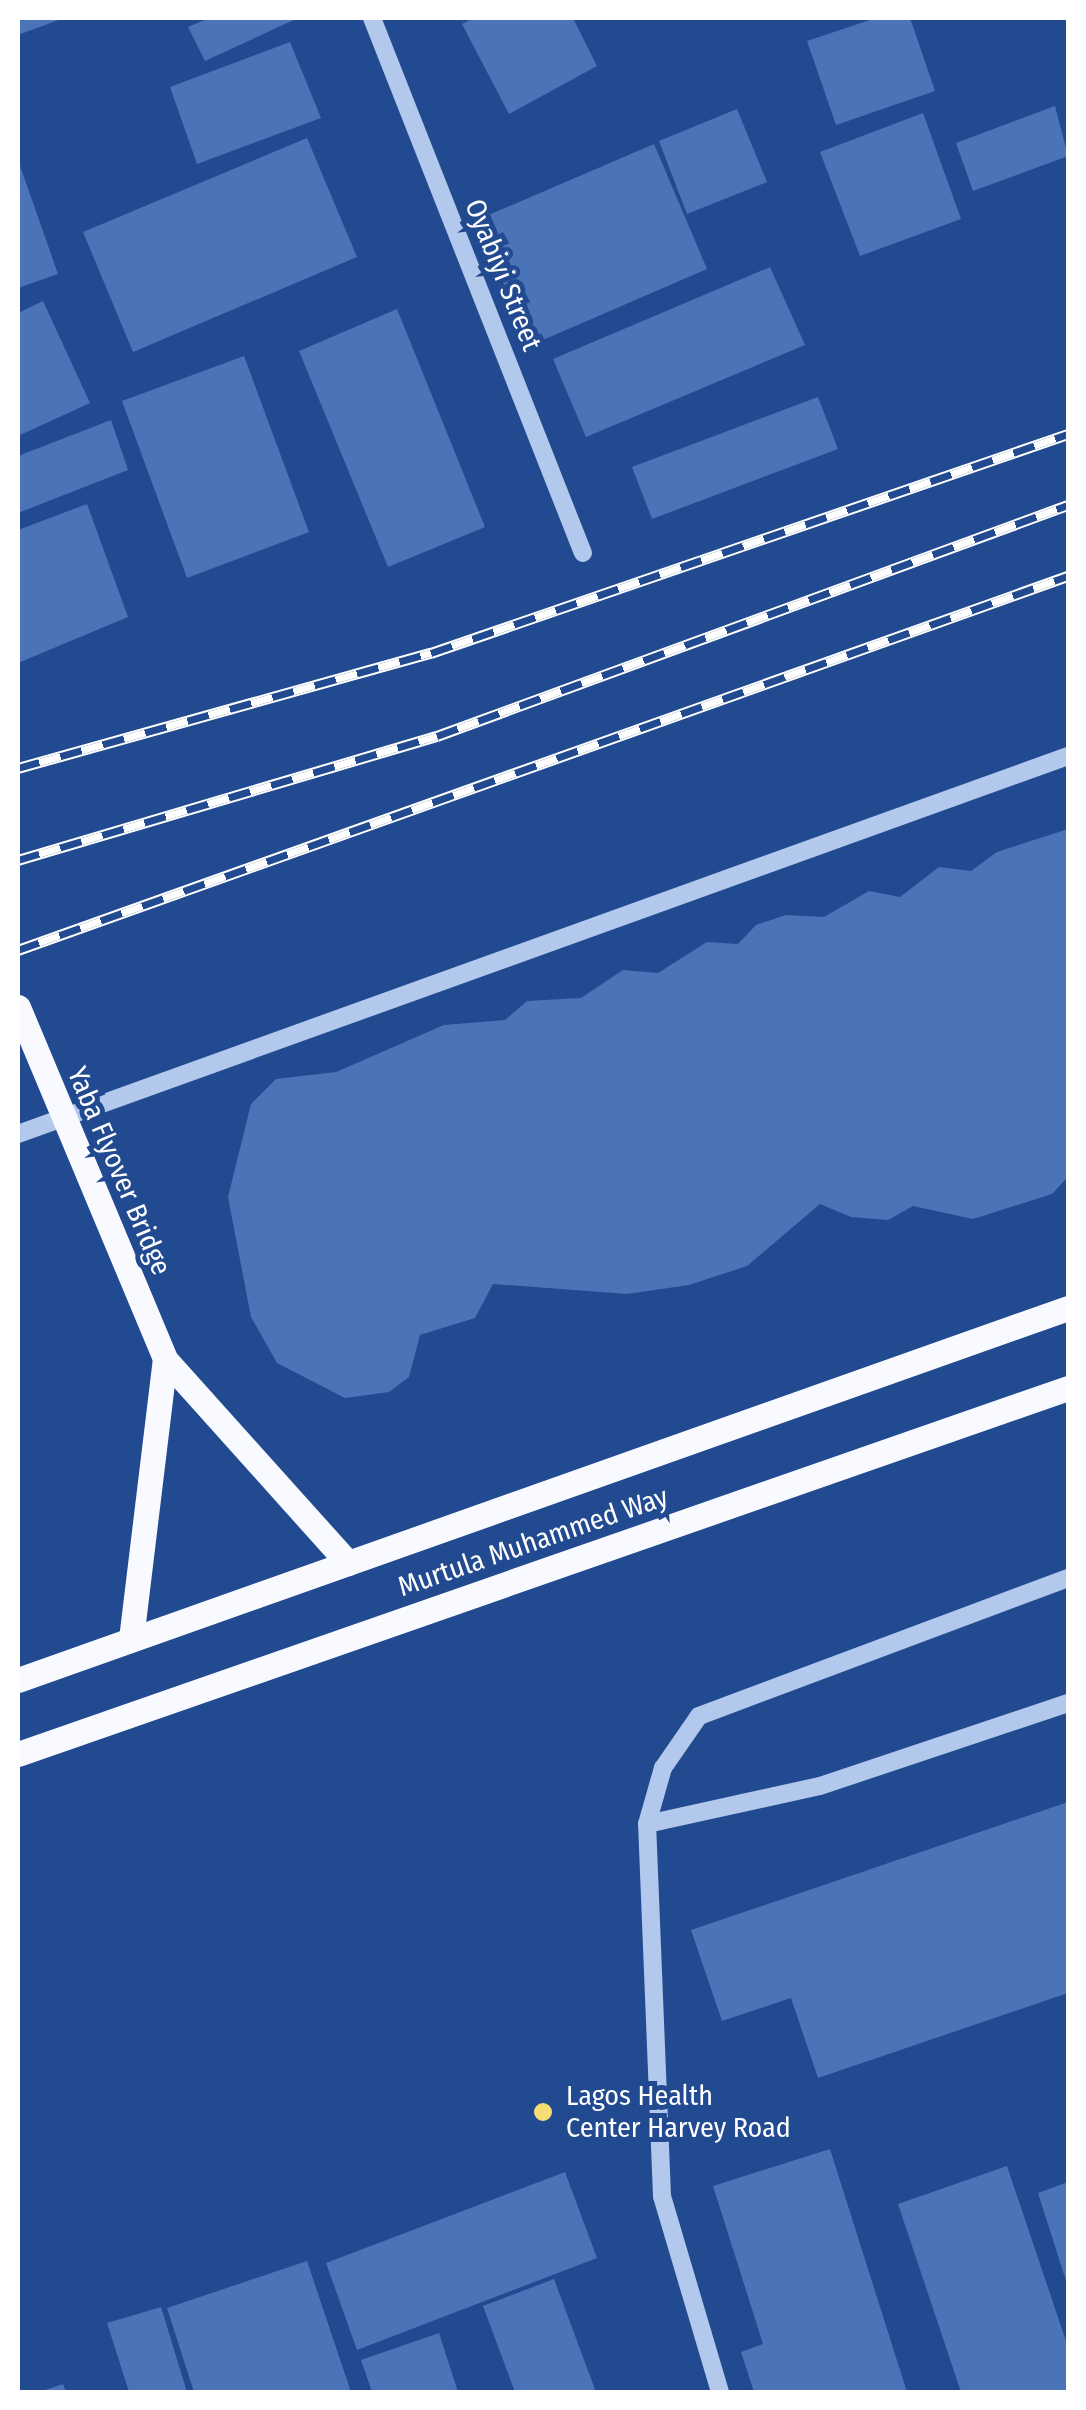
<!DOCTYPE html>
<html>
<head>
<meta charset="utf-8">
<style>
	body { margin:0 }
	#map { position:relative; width:1086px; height:2410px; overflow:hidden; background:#224a90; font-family:"Fira Sans Condensed",sans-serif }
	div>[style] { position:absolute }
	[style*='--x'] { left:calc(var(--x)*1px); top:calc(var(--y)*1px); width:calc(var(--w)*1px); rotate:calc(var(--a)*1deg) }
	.building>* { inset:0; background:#4b73b7 }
	.minor>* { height:18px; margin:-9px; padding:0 9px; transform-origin:9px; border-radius:9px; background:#b2c8ec }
	.major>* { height:25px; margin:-12.5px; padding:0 12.5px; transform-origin:12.5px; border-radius:12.5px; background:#f8faff }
	.rail>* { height:11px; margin-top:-5.5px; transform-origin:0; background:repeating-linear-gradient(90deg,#224a90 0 22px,#fff 0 44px); box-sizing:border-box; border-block:2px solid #fff }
	.major-bridge>* { height:25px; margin:-12.5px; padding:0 12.5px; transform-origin:12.5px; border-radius:12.5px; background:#f8faff }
	.dots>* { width:28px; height:28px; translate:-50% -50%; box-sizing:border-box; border:5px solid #224a90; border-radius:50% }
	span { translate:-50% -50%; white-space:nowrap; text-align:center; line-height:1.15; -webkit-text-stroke:10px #224a90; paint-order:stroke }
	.street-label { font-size:28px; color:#fff }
	.poi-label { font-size:28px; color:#fff }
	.left { translate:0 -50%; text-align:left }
	.frame { position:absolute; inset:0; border:20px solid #fff; pointer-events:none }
</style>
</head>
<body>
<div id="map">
	<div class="building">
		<div style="clip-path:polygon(18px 18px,64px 18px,18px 35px)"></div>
		<div style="clip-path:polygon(209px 18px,298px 18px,205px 61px,188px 27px)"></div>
		<div style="clip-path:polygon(474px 18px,573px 18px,597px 66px,509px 114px,462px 24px)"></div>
		<div style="clip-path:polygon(876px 18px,910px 18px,935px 91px,836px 125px,807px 41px)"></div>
		<div style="clip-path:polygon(290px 42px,321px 118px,197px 164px,170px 87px)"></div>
		<div style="clip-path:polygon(1055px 106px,1068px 156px,973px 191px,956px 143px)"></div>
		<div style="clip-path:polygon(737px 109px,767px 182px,687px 214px,659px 141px)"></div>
		<div style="clip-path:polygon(923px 113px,961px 219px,860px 256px,820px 152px)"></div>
		<div style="clip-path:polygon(307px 138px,357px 257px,133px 352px,83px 232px)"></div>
		<div style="clip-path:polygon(654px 144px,707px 269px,529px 346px,477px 220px)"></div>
		<div style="clip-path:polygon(18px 160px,58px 274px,18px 288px)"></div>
		<div style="clip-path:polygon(770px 267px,805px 345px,586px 437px,553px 359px)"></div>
		<div style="clip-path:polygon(43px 301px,90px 403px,18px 436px,18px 313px)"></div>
		<div style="clip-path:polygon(397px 309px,485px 527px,388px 567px,299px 351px)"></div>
		<div style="clip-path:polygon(244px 356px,309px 532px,187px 578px,122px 401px)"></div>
		<div style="clip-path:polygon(818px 397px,838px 449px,652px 519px,632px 467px)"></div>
		<div style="clip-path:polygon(111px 420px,128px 470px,18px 513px,18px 456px)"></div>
		<div style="clip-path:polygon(87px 504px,128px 617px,18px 663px,18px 530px)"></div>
		<div style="clip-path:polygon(1068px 829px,1068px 1177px,1052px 1194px,973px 1219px,913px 1206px,888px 1220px,851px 1217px,820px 1204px,747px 1266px,689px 1285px,627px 1294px,493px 1284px,475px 1318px,420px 1335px,409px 1377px,389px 1392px,345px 1398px,277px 1363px,251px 1317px,228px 1197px,251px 1104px,276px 1079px,336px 1072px,444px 1025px,505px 1020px,527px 1001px,581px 998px,623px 970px,658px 973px,707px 942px,738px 944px,756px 925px,786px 915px,824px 917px,869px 891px,900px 897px,939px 867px,971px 871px,997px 852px)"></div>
		<div style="clip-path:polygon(1068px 1802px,1068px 1993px,818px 2078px,791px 1998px,722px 2021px,691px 1930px)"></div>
		<div style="clip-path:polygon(830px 2149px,907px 2392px,754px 2392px,741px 2352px,763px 2344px,713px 2186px)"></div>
		<div style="clip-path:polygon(1007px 2166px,1068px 2347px,1068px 2392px,961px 2392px,898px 2204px)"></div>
		<div style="clip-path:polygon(565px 2172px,597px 2258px,357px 2350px,326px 2263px)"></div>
		<div style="clip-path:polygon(1068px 2182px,1068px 2287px,1038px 2193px)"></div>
		<div style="clip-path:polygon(307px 2261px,351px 2392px,194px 2392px,167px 2308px)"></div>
		<div style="clip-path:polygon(554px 2279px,596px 2392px,515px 2392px,483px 2306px)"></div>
		<div style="clip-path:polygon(161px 2307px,187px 2392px,129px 2392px,107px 2323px)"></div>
		<div style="clip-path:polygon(439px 2333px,458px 2392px,372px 2392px,361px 2360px)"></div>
		<div style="clip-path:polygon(63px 2384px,66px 2392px,39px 2392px)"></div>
	</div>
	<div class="minor">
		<div style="--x:372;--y:18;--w:575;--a:68.48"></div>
		<div style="--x:18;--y:1134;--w:1116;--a:-19.8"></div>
		<div style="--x:647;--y:1824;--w:177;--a:-12.4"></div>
		<div style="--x:820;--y:1786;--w:262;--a:-18.5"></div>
		<div style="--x:720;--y:2392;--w:204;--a:-106.5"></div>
		<div style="--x:662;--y:2196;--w:372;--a:-92.3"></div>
		<div style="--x:647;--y:1824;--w:58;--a:-74.1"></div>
		<div style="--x:663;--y:1768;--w:63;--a:-55.3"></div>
		<div style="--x:699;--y:1716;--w:394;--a:-20.5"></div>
	</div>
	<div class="major">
		<div style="--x:165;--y:1359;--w:274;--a:48.1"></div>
		<div style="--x:131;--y:1639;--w:282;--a:-83.1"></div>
		<div style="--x:18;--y:1680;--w:1114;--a:-19.51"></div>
		<div style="--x:18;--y:1754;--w:1112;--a:-19.22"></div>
	</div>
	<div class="rail">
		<div style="--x:18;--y:768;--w:429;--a:-15.6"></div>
		<div style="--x:431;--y:653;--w:674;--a:-18.97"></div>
		<div style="--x:18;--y:860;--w:437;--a:-16.5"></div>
		<div style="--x:437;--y:736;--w:672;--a:-20.11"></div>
		<div style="--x:18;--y:950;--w:1115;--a:-19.61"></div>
	</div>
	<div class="major-bridge">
		<div style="--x:18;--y:1007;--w:381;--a:67.3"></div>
	</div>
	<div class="dots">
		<div style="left:543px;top:2112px;background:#f8dc74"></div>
	</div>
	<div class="street-label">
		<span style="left:503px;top:275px;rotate:68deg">Oyabiyi Street</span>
		<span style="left:119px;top:1171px;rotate:67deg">Yaba Flyover Bridge</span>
		<span style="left:533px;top:1542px;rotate:-19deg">Murtula Muhammed Way</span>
	</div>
	<div class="poi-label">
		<span class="left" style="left:566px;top:2112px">Lagos Health<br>Center Harvey Road</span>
	</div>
	<div class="frame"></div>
</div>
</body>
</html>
